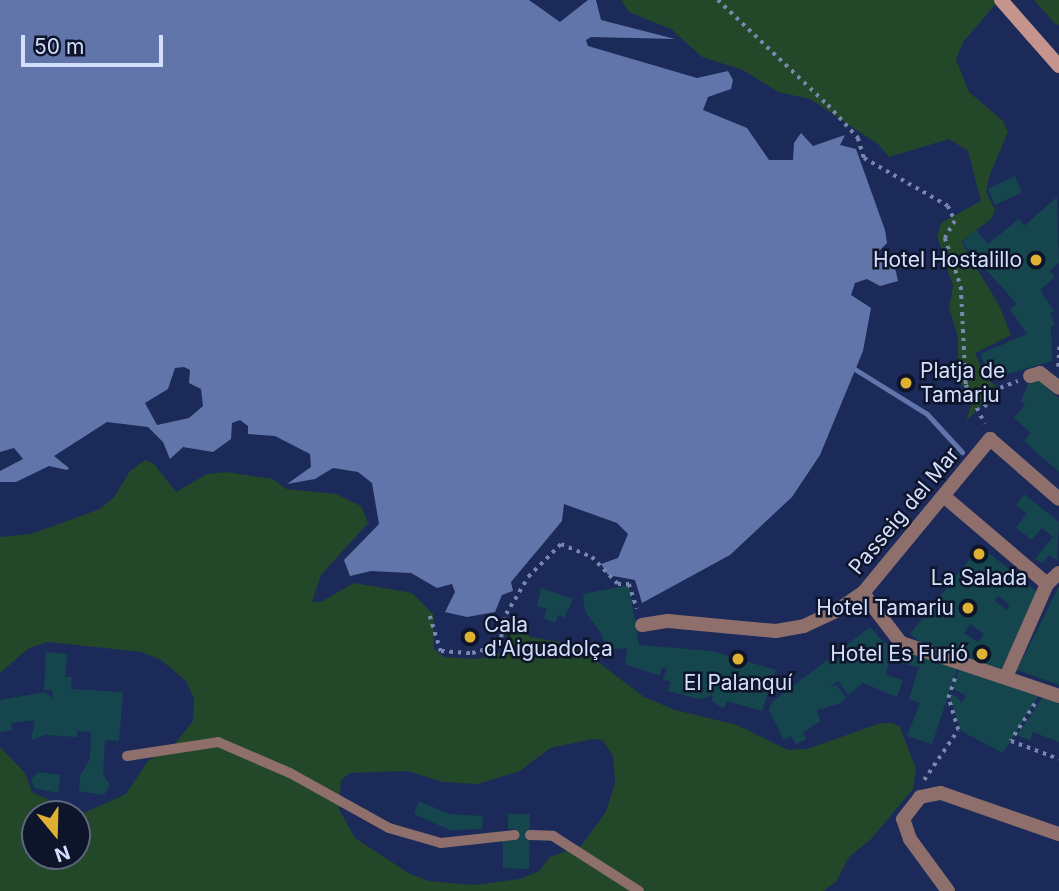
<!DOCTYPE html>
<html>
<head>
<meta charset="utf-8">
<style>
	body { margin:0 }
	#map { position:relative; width:1059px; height:891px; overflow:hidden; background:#1b2a59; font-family:Inter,sans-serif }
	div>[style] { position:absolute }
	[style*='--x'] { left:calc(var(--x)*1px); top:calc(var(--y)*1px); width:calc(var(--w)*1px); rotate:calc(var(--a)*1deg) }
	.green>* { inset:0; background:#234829 }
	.water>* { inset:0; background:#6175aa }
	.stream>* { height:5px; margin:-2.5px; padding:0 2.5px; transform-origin:2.5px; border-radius:2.5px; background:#6175aa }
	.building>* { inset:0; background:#16464d }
	.path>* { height:3.5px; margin-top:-1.75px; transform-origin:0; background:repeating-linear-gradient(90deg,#7a87ad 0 3.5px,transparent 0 8.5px) }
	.lane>* { height:10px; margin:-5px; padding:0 5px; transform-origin:5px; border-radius:5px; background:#8e6f6b }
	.street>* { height:14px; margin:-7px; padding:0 7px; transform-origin:7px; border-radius:7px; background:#8e6f6b }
	.secondary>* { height:14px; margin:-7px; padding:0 7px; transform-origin:7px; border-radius:7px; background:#c4948d }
	.dots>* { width:19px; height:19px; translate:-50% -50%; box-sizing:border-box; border:4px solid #0e152a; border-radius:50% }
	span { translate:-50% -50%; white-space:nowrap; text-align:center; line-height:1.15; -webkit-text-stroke:5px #0e152a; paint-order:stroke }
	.poi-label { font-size:21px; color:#d3dffd }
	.right { translate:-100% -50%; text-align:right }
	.left { translate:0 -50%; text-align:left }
	.street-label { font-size:21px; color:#d3dffd }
	.north { position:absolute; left:21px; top:800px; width:70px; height:70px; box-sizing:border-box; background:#0e152a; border:2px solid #5d667e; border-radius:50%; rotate:161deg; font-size:19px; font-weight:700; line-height:28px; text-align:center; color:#d3dffd }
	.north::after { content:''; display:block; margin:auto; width:24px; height:32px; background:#deb133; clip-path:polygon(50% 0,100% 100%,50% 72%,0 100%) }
	.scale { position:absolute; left:21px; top:35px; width:142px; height:32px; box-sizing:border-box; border:4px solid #d3dffd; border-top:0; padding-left:9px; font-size:21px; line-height:24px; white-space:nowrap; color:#d3dffd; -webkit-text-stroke:5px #0e152a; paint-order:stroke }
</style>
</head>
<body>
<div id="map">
	<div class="green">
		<div style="clip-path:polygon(621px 0,999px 0,963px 42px,956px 59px,969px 92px,1003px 121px,1008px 132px,989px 177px,986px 192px,995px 210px,992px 218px,961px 242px,999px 305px,1011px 335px,975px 353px,985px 377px,997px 387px,966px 422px,973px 398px,958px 380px,958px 337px,949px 308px,953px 286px,937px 236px,941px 223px,981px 201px,968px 151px,949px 139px,889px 157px,878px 144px,810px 99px,778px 92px,743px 70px,702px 57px,671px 29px,629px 12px)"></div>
		<div style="clip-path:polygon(1034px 0,1059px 0,1059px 24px,1057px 26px)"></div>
		<div style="clip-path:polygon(evenodd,145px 460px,154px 464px,176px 492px,207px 474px,226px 472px,273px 479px,286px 489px,336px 494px,361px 506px,368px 523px,321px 575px,312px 602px,321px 602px,354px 583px,412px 593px,433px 614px,434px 649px,444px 657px,477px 659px,504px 652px,508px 644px,505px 630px,519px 622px,530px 637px,574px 644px,644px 697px,675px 710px,737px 725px,788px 750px,807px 749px,881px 723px,892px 723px,900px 727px,916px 769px,913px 789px,871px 839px,849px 857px,836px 882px,823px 891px,0 891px,0 747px,25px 773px,32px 792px,74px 812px,86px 812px,126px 794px,148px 761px,173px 746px,193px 721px,194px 698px,186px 681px,161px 660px,142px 652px,48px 642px,29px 648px,0 673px,0 537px,31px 534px,100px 509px,114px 497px,130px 471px,145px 460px,593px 739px,602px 740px,613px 755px,615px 783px,606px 812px,581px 846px,550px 857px,539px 871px,520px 879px,475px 885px,429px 881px,410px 874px,355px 838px,339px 809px,341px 780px,350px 773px,407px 771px,443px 782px,478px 784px,520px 771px,550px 748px,593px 739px,145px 460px,35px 814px,77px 814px,77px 856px,35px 856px,35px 814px)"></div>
	</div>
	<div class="water">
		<div style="clip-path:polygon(evenodd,0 0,529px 0,560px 22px,588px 0,596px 0,601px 20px,675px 39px,591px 37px,586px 40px,588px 46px,697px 78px,728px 71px,733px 80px,731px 89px,708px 97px,703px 110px,747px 128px,769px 160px,793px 160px,794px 143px,801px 133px,813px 146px,845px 135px,840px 145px,856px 149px,885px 230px,887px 243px,878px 252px,883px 261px,894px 263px,898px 281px,880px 286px,867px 279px,855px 283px,851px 295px,871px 308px,863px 351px,820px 455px,792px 497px,730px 555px,642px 603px,635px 580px,608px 575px,601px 564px,618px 558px,628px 534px,617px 523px,564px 504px,562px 521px,511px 582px,513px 591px,502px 595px,495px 612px,467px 617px,445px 612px,455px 592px,452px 584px,437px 588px,411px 573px,371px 571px,350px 576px,344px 560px,379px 524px,372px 483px,358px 472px,333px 468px,315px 479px,287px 484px,311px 467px,310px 454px,275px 436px,248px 434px,248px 426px,240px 420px,232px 423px,231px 439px,213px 452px,183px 447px,170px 459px,163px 442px,148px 427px,107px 422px,54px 456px,69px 468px,67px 470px,49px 466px,16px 482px,0 482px,0 471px,23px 459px,14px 448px,0 452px,0 0,184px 367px,190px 370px,189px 383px,201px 389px,203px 406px,189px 418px,157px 425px,145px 403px,168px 389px,175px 368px,184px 367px)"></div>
	</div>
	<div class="stream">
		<div style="--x:853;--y:368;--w:87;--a:31.9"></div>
		<div style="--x:927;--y:414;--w:52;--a:47.4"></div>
	</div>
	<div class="building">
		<div style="clip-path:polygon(1015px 176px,1022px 192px,995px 205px,988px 189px)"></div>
		<div style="clip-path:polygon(1057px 197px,1059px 263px,1050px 271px,1055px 277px,1040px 290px,1054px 311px,1050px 314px,1055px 325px,1051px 326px,1052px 361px,991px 379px,980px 354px,1027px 334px,1010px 309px,1017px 304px,962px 243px,976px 230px,988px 244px,1019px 219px,1024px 226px)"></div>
		<div style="clip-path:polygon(1038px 379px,1059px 398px,1059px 472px,1024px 441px,1031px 433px,1014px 418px,1025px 405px,1021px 401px,1028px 384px)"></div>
		<div style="clip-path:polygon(1024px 494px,1059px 522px,1057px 560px,1049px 555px,1042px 563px,1035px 559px,1053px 537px,1042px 528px,1032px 540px,1016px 528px,1027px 513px,1016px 505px)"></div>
		<div style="clip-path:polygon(evenodd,980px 546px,1039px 593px,1000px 672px,923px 644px,910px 634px,980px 546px,998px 596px,1010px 605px,1006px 610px,995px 601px,998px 596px,980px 546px,970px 624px,984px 634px,978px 642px,964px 633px,970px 624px)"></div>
		<div style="clip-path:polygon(629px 585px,639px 645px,712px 651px,776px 670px,762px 711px,727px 701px,724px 708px,719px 706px,712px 701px,713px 695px,699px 699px,668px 691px,671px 682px,663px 679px,667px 668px,662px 667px,660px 675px,648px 672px,625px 664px,627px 648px,605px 650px,602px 635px,585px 611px,583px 594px)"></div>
		<div style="clip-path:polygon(1059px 586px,1059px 685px,1017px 670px)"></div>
		<div style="clip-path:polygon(541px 588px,573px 599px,564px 618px,558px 615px,555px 623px,544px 618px,547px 609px,537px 606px)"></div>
		<div style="clip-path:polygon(870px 627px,883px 642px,958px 666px,932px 744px,907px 736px,920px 703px,909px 699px,919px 667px,889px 661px,886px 675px,903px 680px,897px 697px,863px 683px,849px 695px,838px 681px,829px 688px,836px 685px,846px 697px,841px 703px,817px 710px,820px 721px,803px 733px,806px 739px,796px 744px,791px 736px,784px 740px,769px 710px,772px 702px,827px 660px,831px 665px,840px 657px,836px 653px)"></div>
		<div style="clip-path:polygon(46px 652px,67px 654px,65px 677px,72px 677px,71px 689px,123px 692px,119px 741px,105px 740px,103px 774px,110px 785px,104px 795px,79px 791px,80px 776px,90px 759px,91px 732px,77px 731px,77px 737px,46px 735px,31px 740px,35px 720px,11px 723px,12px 730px,0 732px,0 700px,45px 692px,53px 698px,52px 690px,44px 690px)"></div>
		<div style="clip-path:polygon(960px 667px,1039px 695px,1003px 753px,961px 731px,950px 697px,951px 693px,962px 702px,966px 696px,952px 688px)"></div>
		<div style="clip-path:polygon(1043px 697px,1059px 703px,1059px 742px,1033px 732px,1030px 741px,1017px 735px)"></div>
		<div style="clip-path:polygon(39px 772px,60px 775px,58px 793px,34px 788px,31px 779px)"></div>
		<div style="clip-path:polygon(419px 801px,449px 814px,483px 816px,482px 829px,450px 830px,414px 814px)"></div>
		<div style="clip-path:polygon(508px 814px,530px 814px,529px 869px,503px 868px,503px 841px,515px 841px,515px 829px,508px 829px)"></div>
	</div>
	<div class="path">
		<div style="--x:718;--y:0;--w:152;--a:43.7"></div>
		<div style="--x:828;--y:105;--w:45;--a:47.7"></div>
		<div style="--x:858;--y:138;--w:21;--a:73"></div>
		<div style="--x:864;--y:158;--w:97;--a:29.7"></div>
		<div style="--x:948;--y:206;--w:17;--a:65"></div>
		<div style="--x:955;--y:221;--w:20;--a:120"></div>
		<div style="--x:945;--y:238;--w:52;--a:71.9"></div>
		<div style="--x:961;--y:287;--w:98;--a:87.1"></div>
		<div style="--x:966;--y:385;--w:43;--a:64"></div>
		<div style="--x:1058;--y:367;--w:20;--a:-87"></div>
		<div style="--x:984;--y:407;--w:25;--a:-50"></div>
		<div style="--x:1000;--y:388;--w:19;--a:-21"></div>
		<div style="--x:430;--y:616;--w:37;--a:73"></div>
		<div style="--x:441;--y:651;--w:31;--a:4"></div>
		<div style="--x:472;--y:653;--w:28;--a:-15"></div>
		<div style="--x:499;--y:646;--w:33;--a:-78"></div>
		<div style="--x:506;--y:614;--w:43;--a:-59.3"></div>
		<div style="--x:528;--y:577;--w:47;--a:-45"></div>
		<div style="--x:561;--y:544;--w:34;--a:23"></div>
		<div style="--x:592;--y:557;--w:37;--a:46"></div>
		<div style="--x:618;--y:584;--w:11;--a:0"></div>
		<div style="--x:629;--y:584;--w:26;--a:72"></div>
		<div style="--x:1035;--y:704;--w:44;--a:123"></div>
		<div style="--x:1011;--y:741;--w:51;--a:20.6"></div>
		<div style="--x:924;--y:780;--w:60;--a:-55.8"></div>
		<div style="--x:958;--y:730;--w:34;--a:-107"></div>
		<div style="--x:948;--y:698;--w:21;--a:-71"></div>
	</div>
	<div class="lane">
		<div style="--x:127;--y:756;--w:92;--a:-8.7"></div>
		<div style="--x:218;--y:742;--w:78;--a:23.3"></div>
		<div style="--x:290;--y:773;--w:113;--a:29.1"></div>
		<div style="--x:389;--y:828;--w:54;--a:16.1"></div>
		<div style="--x:441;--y:843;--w:74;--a:-6.2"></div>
		<div style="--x:530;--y:835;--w:23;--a:2"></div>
		<div style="--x:553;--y:836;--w:102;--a:32.6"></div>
	</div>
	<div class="street">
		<div style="--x:1030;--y:376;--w:10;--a:-17"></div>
		<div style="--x:1040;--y:373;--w:24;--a:38"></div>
		<div style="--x:946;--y:498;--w:133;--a:40.4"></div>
		<div style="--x:863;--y:593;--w:63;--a:52.8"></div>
		<div style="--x:901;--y:643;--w:167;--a:18.5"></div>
		<div style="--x:642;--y:625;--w:26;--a:-9"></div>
		<div style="--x:668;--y:621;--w:108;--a:5.3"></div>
		<div style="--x:776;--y:631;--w:28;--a:-10"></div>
		<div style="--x:804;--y:626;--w:35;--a:-25"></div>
		<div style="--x:836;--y:611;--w:32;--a:-34"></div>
		<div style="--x:863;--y:593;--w:200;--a:-50.5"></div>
		<div style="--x:990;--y:439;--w:91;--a:41"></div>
		<div style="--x:1006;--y:677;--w:102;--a:-66.2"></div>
		<div style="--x:1047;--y:584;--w:16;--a:-43"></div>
		<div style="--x:948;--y:891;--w:64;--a:-126.2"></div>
		<div style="--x:910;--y:839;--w:21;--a:-109"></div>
		<div style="--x:903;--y:819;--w:28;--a:-52"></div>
		<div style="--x:920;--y:797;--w:21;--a:-11"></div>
		<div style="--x:941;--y:793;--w:125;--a:19.2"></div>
	</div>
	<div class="secondary">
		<div style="--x:1001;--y:0;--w:88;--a:48.7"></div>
	</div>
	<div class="dots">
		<div style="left:1036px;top:260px;background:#deb133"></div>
		<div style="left:906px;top:383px;background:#deb133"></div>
		<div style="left:979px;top:554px;background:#deb133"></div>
		<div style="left:968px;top:608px;background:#deb133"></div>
		<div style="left:470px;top:637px;background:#deb133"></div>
		<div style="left:982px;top:654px;background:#deb133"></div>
		<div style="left:738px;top:659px;background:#deb133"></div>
	</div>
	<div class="poi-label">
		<span class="right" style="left:1022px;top:260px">Hotel Hostalillo</span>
		<span class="left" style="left:920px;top:383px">Platja de<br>Tamariu</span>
		<span style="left:979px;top:578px">La Salada</span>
		<span class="right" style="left:954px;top:608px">Hotel Tamariu</span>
		<span class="left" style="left:484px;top:637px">Cala<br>d'Aiguadolça</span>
		<span class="right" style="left:968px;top:654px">Hotel Es Furió</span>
		<span style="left:738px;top:683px">El Palanquí</span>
	</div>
	<div class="street-label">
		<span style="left:904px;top:511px;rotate:-50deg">Passeig del Mar</span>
	</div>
	<div class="north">N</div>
	<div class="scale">50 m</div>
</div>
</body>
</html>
